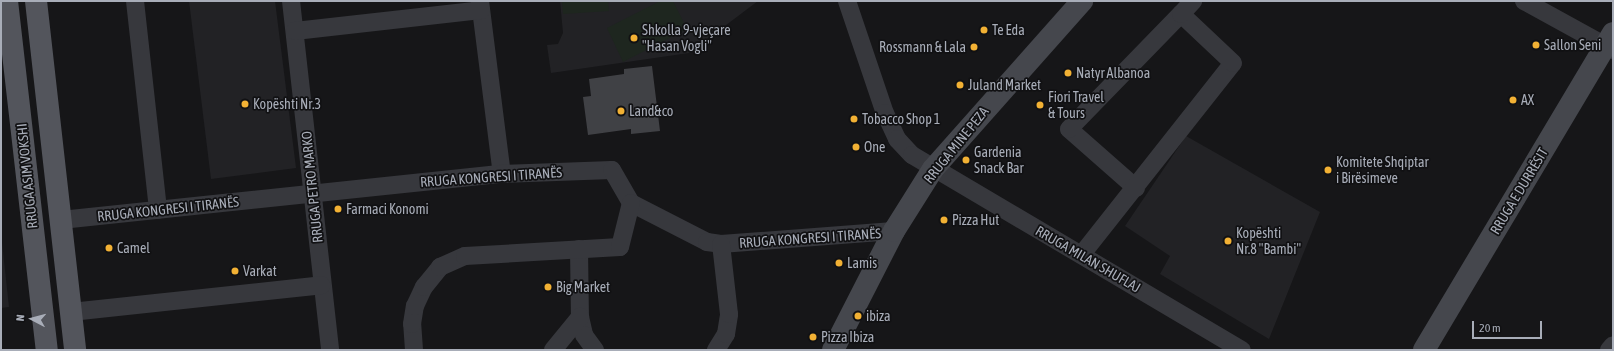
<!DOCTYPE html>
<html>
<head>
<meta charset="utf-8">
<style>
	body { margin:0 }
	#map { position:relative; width:1614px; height:351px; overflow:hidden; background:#161618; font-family:"Asap Condensed",sans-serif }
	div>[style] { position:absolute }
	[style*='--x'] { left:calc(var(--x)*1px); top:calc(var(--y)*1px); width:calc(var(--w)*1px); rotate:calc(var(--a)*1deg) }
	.built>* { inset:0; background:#222225 }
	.green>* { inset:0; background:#1e261f }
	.building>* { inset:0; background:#404145 }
	.minor>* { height:18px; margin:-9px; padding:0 9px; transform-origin:9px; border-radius:9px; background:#37383d }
	.secondary>* { height:22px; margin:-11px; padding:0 11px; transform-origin:11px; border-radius:11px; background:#45474d }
	.primary>* { height:22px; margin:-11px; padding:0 11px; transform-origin:11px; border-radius:11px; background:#53555c }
	.dots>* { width:11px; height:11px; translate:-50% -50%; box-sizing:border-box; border:2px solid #111113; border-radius:50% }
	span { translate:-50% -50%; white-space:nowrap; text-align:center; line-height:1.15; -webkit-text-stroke:3.5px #111113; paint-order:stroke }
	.poi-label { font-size:14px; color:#a8adb8 }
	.left { translate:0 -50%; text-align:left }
	.right { translate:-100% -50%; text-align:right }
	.street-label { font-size:14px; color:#a8adb8 }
	.frame { position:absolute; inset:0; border:2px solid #a8adb8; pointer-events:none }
	.north { position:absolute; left:12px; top:299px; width:40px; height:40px; -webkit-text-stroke:3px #111113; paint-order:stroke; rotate:276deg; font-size:11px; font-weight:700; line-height:16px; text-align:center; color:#a8adb8 }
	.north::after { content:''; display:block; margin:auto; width:14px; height:18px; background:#a8adb8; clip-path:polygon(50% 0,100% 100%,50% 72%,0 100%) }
	.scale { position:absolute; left:1472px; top:321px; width:70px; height:18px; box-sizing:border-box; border:2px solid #a8adb8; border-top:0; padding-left:5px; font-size:12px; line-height:14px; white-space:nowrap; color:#a8adb8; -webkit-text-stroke:3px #111113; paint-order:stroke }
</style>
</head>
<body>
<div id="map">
	<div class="built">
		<div style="clip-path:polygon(189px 1px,275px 1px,296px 168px,211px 179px)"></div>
		<div style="clip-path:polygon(560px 1px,758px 1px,689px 53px,551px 73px,547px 45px,558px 44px,563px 33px)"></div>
		<div style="clip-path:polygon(1186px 136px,1320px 212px,1269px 339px,1160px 274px,1170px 256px,1125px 226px)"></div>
		<div style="clip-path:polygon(1px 233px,9px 307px,1px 308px)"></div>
	</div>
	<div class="green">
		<div style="clip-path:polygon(562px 1px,608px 1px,609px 11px,563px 14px)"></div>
		<div style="clip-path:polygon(660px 1px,673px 1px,687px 29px,623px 62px,607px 28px)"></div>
	</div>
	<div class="building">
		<div style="clip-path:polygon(652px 66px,660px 131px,631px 134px,631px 129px,588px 135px,583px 97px,591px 96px,589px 79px,624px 74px,624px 69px)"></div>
	</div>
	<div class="minor">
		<div style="--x:135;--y:1;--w:210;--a:83.7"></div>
		<div style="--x:291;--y:1;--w:351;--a:83.6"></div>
		<div style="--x:480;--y:1;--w:174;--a:82.8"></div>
		<div style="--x:847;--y:1;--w:118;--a:71.3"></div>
		<div style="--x:885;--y:113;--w:29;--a:65"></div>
		<div style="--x:897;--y:139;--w:22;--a:47"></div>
		<div style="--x:912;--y:155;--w:383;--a:30.6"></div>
		<div style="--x:1524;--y:1;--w:102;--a:28.8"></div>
		<div style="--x:295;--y:31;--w:187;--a:-6.4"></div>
		<div style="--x:1136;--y:188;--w:89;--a:-138.6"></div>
		<div style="--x:1069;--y:129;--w:161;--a:-45.8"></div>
		<div style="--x:61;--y:220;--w:443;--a:-6"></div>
		<div style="--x:502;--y:174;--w:110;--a:-2.1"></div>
		<div style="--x:612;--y:170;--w:38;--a:60"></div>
		<div style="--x:631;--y:203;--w:85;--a:27.2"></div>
		<div style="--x:707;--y:242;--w:14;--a:8"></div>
		<div style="--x:721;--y:244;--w:173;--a:-4.3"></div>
		<div style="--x:579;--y:249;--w:68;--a:89.2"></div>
		<div style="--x:580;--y:317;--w:18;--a:77"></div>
		<div style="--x:584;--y:335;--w:19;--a:54"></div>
		<div style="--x:1082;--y:254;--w:243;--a:-51.7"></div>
		<div style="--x:1233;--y:63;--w:71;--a:-136.7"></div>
		<div style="--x:1181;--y:14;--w:18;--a:-47"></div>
		<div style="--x:71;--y:312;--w:252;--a:-6.1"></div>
		<div style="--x:414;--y:350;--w:26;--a:-94"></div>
		<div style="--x:412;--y:324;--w:18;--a:-81"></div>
		<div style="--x:415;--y:306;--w:21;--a:-65"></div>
		<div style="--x:424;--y:287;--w:26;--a:-51"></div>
		<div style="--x:440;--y:267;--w:27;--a:-24"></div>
		<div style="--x:465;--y:256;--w:155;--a:-3.3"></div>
		<div style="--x:620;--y:247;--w:45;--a:-76"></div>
		<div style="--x:553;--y:350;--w:43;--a:-50.7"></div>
		<div style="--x:716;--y:350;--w:19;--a:-58"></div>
		<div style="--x:726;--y:334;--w:20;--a:-81"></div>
		<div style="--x:729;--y:314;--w:70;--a:-96.5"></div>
		<div style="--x:1609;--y:350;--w:6;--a:-51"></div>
	</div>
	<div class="secondary">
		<div style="--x:833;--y:350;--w:134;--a:-62.9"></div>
		<div style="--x:894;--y:231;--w:73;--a:-57.8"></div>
		<div style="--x:933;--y:169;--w:225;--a:-48.4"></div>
		<div style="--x:1424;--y:350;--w:369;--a:-59.2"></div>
	</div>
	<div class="primary">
		<div style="--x:7;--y:1;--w:351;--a:83.5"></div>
		<div style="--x:36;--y:1;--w:351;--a:83.6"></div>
	</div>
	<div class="dots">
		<div style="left:984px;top:30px;background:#f2b134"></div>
		<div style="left:634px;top:38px;background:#f2b134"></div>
		<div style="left:1536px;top:45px;background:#f2b134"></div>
		<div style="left:974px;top:47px;background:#f2b134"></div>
		<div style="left:1068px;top:73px;background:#f2b134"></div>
		<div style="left:960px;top:85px;background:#f2b134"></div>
		<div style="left:1513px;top:100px;background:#f2b134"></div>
		<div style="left:245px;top:104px;background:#f2b134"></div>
		<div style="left:1040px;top:105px;background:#f2b134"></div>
		<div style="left:621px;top:111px;background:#f2b134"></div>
		<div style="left:854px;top:119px;background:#f2b134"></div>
		<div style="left:856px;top:147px;background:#f2b134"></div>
		<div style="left:966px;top:160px;background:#f2b134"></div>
		<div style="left:1328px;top:170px;background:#f2b134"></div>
		<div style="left:338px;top:209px;background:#f2b134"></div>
		<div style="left:944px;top:220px;background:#f2b134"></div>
		<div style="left:1228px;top:241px;background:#f2b134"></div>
		<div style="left:109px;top:248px;background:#f2b134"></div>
		<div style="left:839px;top:263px;background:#f2b134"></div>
		<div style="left:235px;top:271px;background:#f2b134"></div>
		<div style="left:548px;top:287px;background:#f2b134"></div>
		<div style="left:858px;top:316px;background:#f2b134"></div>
		<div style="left:813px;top:337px;background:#f2b134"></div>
	</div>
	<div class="poi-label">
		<span class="left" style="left:642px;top:38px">Shkolla 9-vjeçare<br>"Hasan Vogli"</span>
		<span class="left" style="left:992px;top:30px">Te Eda</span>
		<span class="left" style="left:1544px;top:45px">Sallon Seni</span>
		<span class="right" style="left:966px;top:47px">Rossmann &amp; Lala</span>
		<span class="left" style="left:1076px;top:73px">Natyr Albanoa</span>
		<span class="left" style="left:968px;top:85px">Juland Market</span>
		<span class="left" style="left:1048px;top:105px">Fiori Travel<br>&amp; Tours</span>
		<span class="left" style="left:1521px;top:100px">AX</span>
		<span class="left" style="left:253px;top:104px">Kopështi Nr.3</span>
		<span class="left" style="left:629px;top:111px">Land&amp;co</span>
		<span class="left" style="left:862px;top:119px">Tobacco Shop 1</span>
		<span class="left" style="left:864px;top:147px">One</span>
		<span class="left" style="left:974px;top:160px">Gardenia<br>Snack Bar</span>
		<span class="left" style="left:1336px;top:170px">Komitete Shqiptar<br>i Birësimeve</span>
		<span class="left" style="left:346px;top:209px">Farmaci Konomi</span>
		<span class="left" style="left:952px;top:220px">Pizza Hut</span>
		<span class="left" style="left:1236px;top:241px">Kopështi<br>Nr.8 "Bambi"</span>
		<span class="left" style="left:117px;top:248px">Camel</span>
		<span class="left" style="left:847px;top:263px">Lamis</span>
		<span class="left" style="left:243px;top:271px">Varkat</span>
		<span class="left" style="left:556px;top:287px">Big Market</span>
		<span class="left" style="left:866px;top:316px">ibiza</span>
		<span class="left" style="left:821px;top:337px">Pizza Ibiza</span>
	</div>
	<div class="street-label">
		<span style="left:956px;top:145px;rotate:-51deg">RRUGA MINE PEZA</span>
		<span style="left:27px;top:176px;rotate:-96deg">RRUGA ASIM VOKSHI</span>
		<span style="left:491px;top:177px;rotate:-4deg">RRUGA KONGRESI I TIRANËS</span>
		<span style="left:312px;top:187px;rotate:-96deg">RRUGA PETRO MARKO</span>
		<span style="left:1519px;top:191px;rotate:-59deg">RRUGA E DURRËSIT</span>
		<span style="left:168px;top:209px;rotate:-6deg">RRUGA KONGRESI I TIRANËS</span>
		<span style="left:810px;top:238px;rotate:-4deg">RRUGA KONGRESI I TIRANËS</span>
		<span style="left:1088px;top:259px;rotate:30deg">RRUGA MILAN SHUFLAJ</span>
	</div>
	<div class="frame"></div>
	<div class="north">N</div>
	<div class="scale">20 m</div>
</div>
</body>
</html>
